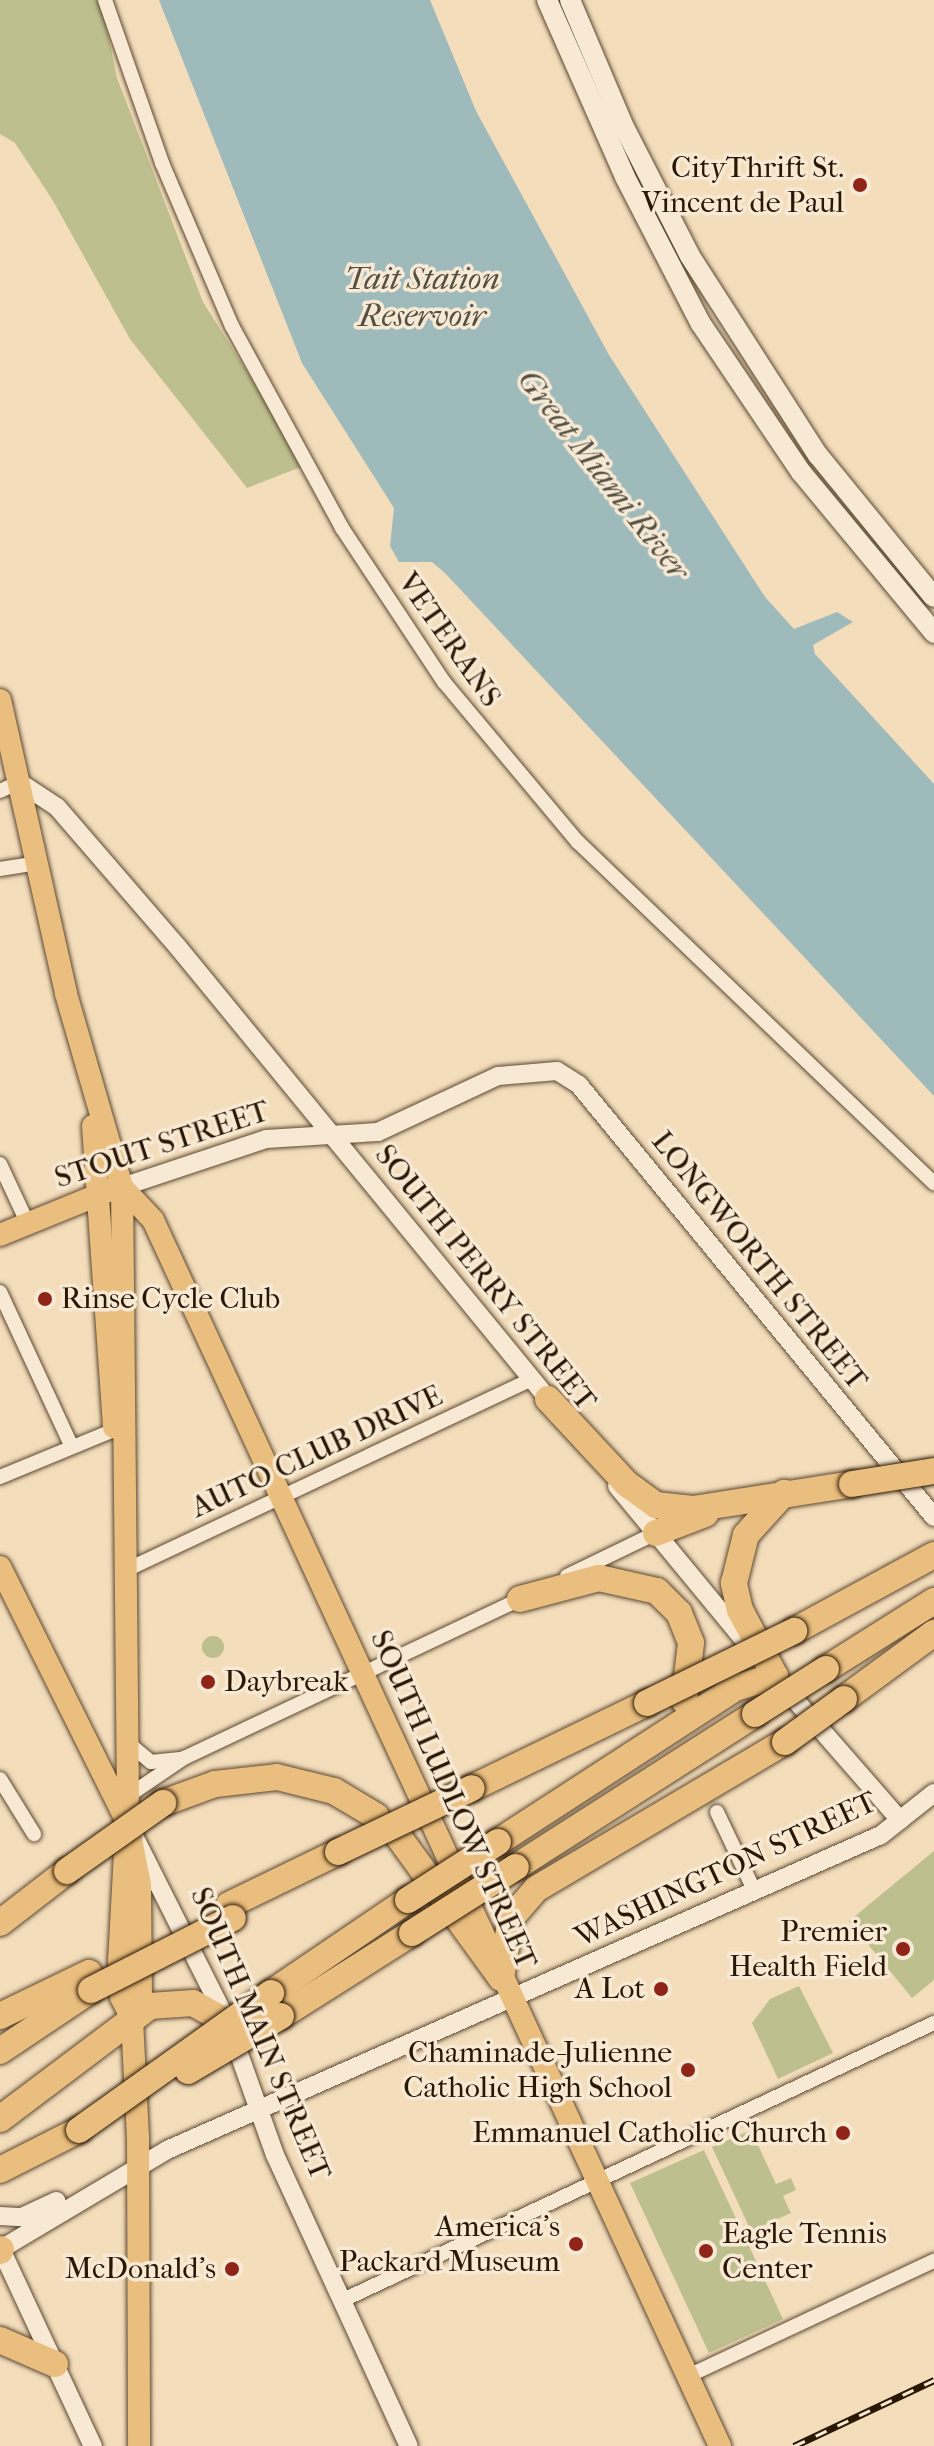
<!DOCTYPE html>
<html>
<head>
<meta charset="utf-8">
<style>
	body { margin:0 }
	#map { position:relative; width:934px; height:2446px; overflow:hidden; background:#f3ddbb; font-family:"IM FELL French Canon",serif }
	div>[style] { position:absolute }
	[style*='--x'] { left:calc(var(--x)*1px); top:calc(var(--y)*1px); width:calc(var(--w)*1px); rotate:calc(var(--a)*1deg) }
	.green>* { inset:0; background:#bdc08e }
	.round { border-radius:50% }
	.water>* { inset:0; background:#9fbaba }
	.roads { filter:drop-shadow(0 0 2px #5c4832) drop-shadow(0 0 2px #5c4832) }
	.minor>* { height:14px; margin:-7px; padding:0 7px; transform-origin:7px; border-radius:7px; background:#f7e9d3 }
	.tertiary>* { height:18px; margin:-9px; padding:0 9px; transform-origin:9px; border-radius:9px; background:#f7e9d3 }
	.secondary>* { height:20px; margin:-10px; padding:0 10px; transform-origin:10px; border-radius:10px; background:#f7e9d3 }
	.primary>* { height:22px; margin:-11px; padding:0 11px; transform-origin:11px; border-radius:11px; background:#eabe7e }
	.motorway>* { height:26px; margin:-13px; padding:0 13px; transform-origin:13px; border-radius:13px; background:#eabe7e }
	.rail>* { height:7px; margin-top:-3.5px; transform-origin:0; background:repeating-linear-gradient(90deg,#f7e9d3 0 12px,#2a1704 0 24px); box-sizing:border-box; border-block:2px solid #2a1704 }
	.bridges { filter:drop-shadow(0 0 2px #2a1704) drop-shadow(0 0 2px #2a1704) }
	.motorway-bridge>* { height:26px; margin:-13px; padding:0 13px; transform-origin:13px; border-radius:13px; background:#eabe7e }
	.dots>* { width:22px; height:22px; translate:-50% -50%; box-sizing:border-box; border:4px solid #f7e9d3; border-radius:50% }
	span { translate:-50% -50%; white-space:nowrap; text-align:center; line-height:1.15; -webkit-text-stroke:7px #f7e9d3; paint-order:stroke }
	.poi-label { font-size:30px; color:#2a1704 }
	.right { translate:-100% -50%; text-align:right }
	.left { translate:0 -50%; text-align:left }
	.street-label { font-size:30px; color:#2a1704 }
	.water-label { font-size:32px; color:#535044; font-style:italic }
</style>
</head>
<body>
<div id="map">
	<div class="green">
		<div style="clip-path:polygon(0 0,101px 0,117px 78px,203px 302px,306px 465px,247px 488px,130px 339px,52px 199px,15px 143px,0 134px)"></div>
		<div class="round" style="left:202px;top:1636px;width:22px;height:22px"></div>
		<div style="clip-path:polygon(934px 1851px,934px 1980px,912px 1998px,849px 1921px)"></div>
		<div style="clip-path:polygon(799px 1986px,833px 2053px,778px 2079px,752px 2023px,770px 1999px)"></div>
		<div style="clip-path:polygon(751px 2130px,776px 2184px,791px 2178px,796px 2190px,783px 2196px,791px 2213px,751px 2231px,712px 2147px)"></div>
		<div style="clip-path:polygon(704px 2150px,783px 2319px,709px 2353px,630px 2183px)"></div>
	</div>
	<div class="water">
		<div style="clip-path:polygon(159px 0,430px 0,476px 111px,609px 355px,765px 597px,794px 629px,837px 612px,853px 622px,813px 645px,815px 654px,934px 784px,934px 1096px,444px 572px,432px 562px,399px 562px,390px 546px,394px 508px,302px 363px)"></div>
	</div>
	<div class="roads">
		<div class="minor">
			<div style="--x:105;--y:0;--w:173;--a:70.7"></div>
			<div style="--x:162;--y:163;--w:177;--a:66.8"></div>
			<div style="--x:232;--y:326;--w:230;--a:61.4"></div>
			<div style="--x:342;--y:528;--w:185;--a:56.5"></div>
			<div style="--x:444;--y:682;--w:209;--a:50.1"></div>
			<div style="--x:578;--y:842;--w:493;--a:43.8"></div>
			<div style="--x:0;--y:791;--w:21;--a:-25"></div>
			<div style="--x:0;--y:869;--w:36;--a:-9"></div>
			<div style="--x:0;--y:1164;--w:64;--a:65"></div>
			<div style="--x:0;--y:1292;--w:169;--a:65.1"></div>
			<div style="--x:0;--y:1477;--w:123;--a:-22.4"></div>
			<div style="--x:124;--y:1571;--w:451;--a:-25.2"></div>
			<div style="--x:567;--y:1576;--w:99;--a:-25.8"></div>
			<div style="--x:127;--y:1742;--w:31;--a:40"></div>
			<div style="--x:151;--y:1762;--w:29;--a:-6"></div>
			<div style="--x:0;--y:1779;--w:65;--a:58.3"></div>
			<div style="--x:128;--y:1796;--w:68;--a:-34.2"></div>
			<div style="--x:184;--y:1758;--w:375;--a:-25.3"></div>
			<div style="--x:717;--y:1812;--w:89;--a:64.6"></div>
			<div style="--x:341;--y:2301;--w:655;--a:-25.12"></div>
			<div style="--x:688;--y:2376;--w:272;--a:-25.1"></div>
		</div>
		<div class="tertiary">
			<div style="--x:19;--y:782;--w:45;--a:33.3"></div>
			<div style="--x:57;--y:807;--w:184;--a:49.2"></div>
			<div style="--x:177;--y:946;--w:595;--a:50.66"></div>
			<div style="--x:122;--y:1187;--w:152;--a:-18.4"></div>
			<div style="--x:266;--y:1139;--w:112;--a:-3.6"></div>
			<div style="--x:378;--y:1132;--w:132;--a:-25"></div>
			<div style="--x:498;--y:1076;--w:59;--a:-4.8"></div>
			<div style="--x:557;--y:1071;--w:26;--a:32"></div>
			<div style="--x:579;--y:1085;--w:559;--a:50.59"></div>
			<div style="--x:617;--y:1486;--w:214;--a:50.5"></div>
			<div style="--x:783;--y:1686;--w:178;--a:48.9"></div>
			<div style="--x:131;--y:1830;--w:216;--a:63.3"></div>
			<div style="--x:228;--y:2023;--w:140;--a:70.4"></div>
			<div style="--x:275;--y:2155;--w:320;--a:65.3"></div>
			<div style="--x:0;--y:2216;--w:22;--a:3"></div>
			<div style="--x:22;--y:2217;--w:38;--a:-25"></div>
			<div style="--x:0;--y:2247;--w:220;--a:65"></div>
			<div style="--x:1;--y:2249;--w:193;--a:-30.8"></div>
			<div style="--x:167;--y:2150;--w:780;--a:-23.81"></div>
			<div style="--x:881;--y:1835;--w:68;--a:-38.4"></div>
		</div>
		<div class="secondary">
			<div style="--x:547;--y:0;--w:193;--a:66.2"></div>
			<div style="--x:625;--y:177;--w:165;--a:62.7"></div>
			<div style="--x:701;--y:324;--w:179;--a:56"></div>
			<div style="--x:801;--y:472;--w:209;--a:50.4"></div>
			<div style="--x:570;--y:0;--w:136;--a:67"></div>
			<div style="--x:623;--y:125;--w:147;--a:62.9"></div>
			<div style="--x:690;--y:256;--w:237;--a:57.3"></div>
			<div style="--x:818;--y:455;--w:183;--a:50.8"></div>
		</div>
		<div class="primary">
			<div style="--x:0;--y:700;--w:301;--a:77.3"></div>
			<div style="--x:66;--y:994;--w:201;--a:73.8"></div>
			<div style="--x:122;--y:1187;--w:609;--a:89.44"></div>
			<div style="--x:128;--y:1796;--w:164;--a:93.1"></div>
			<div style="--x:119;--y:1960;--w:37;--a:87"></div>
			<div style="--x:121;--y:1997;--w:25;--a:63"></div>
			<div style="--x:132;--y:2019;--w:119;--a:87.1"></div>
			<div style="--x:138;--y:2138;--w:308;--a:89.8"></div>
			<div style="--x:93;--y:1126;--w:302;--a:86"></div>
			<div style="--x:122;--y:1187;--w:45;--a:46.8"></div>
			<div style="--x:153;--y:1220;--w:1351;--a:65.18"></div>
			<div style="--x:0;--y:1235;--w:122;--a:-22.2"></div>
			<div style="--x:0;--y:1567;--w:287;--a:63.5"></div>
			<div style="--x:128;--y:1824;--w:62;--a:78.9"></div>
			<div style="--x:140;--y:1885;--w:116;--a:89.5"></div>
			<div style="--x:141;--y:2001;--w:20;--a:117"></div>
		</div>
		<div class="motorway">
			<div style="--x:548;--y:1399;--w:116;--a:47.1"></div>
			<div style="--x:627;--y:1484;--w:36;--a:36"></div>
			<div style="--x:656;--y:1505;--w:37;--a:6"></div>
			<div style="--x:693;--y:1509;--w:161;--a:-8.9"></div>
			<div style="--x:656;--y:1533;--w:53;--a:-21.2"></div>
			<div style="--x:520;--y:1599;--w:82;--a:-14.9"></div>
			<div style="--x:599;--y:1578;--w:59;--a:12.6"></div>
			<div style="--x:657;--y:1591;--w:31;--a:45"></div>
			<div style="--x:679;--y:1613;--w:32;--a:68"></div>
			<div style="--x:691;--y:1643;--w:58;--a:96.9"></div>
			<div style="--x:794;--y:1631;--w:159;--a:-28.5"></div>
			<div style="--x:826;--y:1669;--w:128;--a:-32.2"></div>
			<div style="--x:844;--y:1699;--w:112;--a:-36.3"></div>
			<div style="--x:472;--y:1788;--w:195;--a:-25.9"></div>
			<div style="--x:163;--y:1803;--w:55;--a:-20.1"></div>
			<div style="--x:215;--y:1784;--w:62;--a:-6.4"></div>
			<div style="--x:277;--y:1777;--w:59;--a:13.8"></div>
			<div style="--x:334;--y:1791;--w:49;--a:30.8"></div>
			<div style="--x:398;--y:1836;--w:175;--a:54"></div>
			<div style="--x:498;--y:1842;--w:283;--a:-33"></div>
			<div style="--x:735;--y:1688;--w:42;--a:-16.7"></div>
			<div style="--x:775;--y:1676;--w:75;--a:-117.9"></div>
			<div style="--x:740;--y:1610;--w:28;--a:-103"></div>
			<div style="--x:734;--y:1583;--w:49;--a:-76"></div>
			<div style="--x:746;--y:1535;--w:57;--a:-47.9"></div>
			<div style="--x:516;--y:1867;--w:284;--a:-32.6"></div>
			<div style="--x:229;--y:1905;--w:121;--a:-25.9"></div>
			<div style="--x:0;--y:1923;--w:85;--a:-37.8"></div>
			<div style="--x:501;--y:1978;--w:61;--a:-80.5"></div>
			<div style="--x:511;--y:1918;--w:38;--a:-49"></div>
			<div style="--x:536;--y:1889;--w:289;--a:-30.6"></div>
			<div style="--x:271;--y:1993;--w:166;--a:-34.2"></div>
			<div style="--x:0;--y:2016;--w:99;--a:-25.8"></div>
			<div style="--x:281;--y:2016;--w:155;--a:-32.4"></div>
			<div style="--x:0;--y:2051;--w:110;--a:-33.8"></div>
			<div style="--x:0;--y:2119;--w:188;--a:-37"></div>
			<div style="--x:150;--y:2006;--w:43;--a:-4"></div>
			<div style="--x:193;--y:2003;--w:40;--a:29.7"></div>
			<div style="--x:0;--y:2170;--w:89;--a:-26.9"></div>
			<div style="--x:0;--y:2251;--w:2;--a:-63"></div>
			<div style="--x:0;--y:2340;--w:60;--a:23.6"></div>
		</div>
	</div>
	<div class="rail">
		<div style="--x:794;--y:2446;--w:155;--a:-25.2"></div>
	</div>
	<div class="bridges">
		<div class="motorway-bridge">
			<div style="--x:852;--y:1484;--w:83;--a:-9"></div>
			<div style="--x:647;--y:1703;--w:164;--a:-26.1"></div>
			<div style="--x:755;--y:1714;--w:84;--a:-32.4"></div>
			<div style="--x:785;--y:1742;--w:73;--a:-36.1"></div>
			<div style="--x:338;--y:1852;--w:148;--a:-25.5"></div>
			<div style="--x:67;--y:1871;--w:118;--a:-35.3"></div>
			<div style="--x:408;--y:1900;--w:107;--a:-32.8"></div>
			<div style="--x:412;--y:1933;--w:123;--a:-32.4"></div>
			<div style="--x:91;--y:1990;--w:159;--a:-26.9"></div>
			<div style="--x:188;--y:2071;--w:108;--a:-30.6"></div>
			<div style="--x:79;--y:2130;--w:236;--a:-35.5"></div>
		</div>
	</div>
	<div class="dots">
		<div style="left:860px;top:185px;background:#8f2418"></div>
		<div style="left:45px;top:1299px;background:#8f2418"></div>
		<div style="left:208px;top:1682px;background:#8f2418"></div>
		<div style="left:903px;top:1949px;background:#8f2418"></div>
		<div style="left:661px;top:1989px;background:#8f2418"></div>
		<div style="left:688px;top:2070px;background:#8f2418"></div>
		<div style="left:843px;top:2133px;background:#8f2418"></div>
		<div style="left:576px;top:2244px;background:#8f2418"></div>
		<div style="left:706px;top:2251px;background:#8f2418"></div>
		<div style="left:232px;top:2269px;background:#8f2418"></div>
	</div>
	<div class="poi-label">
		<span class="right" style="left:844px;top:185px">CityThrift St.<br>Vincent de Paul</span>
		<span class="left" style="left:61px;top:1299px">Rinse Cycle Club</span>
		<span class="left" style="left:224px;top:1682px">Daybreak</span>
		<span class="right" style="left:887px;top:1949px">Premier<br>Health Field</span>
		<span class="right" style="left:645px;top:1989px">A Lot</span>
		<span class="right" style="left:672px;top:2070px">Chaminade-Julienne<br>Catholic High School</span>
		<span class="right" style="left:827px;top:2133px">Emmanuel Catholic Church</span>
		<span class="right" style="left:560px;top:2244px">America's<br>Packard Museum</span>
		<span class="left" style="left:722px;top:2251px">Eagle Tennis<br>Center</span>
		<span class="right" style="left:216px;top:2269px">McDonald's</span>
	</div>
	<div class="street-label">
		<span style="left:449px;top:640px;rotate:55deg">VETERANS</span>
		<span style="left:162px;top:1145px;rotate:-18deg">STOUT STREET</span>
		<span style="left:759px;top:1261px;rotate:51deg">LONGWORTH STREET</span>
		<span style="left:485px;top:1278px;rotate:51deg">SOUTH PERRY STREET</span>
		<span style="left:317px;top:1452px;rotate:-25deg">AUTO CLUB DRIVE</span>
		<span style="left:453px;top:1800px;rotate:66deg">SOUTH LUDLOW STREET</span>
		<span style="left:726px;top:1870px;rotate:-25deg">WASHINGTON STREET</span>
		<span style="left:260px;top:2034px;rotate:67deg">SOUTH MAIN STREET</span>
	</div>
	<div class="water-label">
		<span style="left:422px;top:298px">Tait Station<br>Reservoir</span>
		<span style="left:603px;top:475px;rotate:52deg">Great Miami River</span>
	</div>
</div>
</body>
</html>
